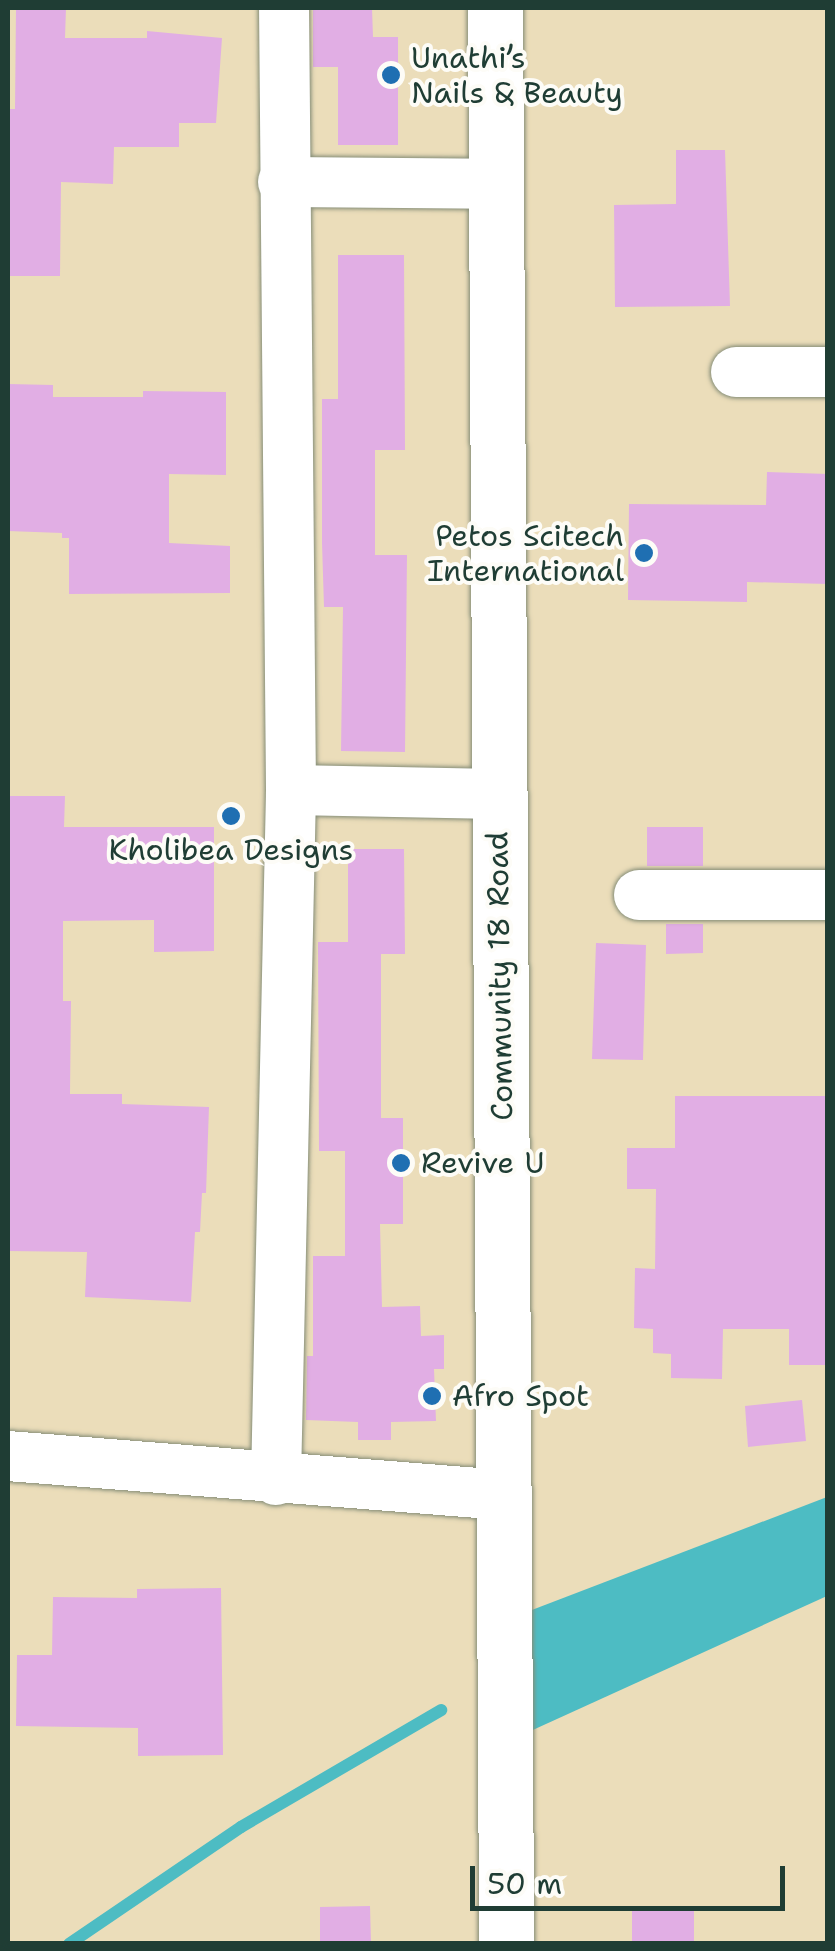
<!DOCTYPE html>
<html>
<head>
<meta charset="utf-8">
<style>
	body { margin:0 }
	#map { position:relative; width:835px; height:1951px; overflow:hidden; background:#ebddba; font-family:"Shantell Sans",sans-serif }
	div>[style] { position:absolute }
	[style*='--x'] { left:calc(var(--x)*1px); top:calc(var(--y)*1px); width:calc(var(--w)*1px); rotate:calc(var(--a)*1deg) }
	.water>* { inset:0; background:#4dbcc3 }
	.stream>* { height:12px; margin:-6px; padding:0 6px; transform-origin:6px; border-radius:6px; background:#4dbcc3 }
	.building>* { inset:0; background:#e1aee4 }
	.roads { filter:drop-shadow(0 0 2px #858d77) drop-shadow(0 0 2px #858d77) }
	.minor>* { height:50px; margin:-25px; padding:0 25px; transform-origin:25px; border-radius:25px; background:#fff }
	.secondary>* { height:55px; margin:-27.5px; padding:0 27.5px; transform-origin:27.5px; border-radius:27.5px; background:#fff }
	.dots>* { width:28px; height:28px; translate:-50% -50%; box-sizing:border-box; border:5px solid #fdfcf7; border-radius:50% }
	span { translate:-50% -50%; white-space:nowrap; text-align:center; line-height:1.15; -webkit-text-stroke:8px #fdfcf7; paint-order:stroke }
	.poi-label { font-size:30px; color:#1f3d34 }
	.left { translate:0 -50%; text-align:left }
	.right { translate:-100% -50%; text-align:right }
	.street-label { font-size:30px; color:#1f3d34 }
	.frame { position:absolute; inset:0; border:10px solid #1f3d34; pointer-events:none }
	.scale { position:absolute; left:470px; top:1866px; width:315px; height:45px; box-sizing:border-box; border:5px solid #1f3d34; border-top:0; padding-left:12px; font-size:30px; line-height:35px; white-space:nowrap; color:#1f3d34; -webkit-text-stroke:8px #fdfcf7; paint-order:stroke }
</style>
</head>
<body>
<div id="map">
	<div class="water">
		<div style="clip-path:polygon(827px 1497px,827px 1596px,524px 1734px,524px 1613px)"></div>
	</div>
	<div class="stream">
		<div style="--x:69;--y:1944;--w:208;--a:-34.2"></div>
		<div style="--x:241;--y:1827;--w:232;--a:-30.3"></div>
	</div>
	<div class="building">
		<div style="clip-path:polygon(16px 8px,66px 8px,65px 38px,147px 38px,147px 31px,222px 38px,216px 123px,179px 123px,179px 147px,114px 147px,113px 184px,61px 182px,60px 276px,8px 276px,8px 109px,15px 109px)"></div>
		<div style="clip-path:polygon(313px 8px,372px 8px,373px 37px,398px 37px,398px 145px,338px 145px,338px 67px,313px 67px)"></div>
		<div style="clip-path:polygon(676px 150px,725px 150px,730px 306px,615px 307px,614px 205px,676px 204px)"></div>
		<div style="clip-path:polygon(338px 255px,404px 255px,405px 450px,375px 450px,375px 555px,407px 555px,405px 752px,341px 751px,343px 607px,324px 607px,322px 543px,322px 399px,338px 399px)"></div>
		<div style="clip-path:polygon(8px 384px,53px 385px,53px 397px,143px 397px,143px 391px,226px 392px,226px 475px,169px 474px,169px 543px,230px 546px,230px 593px,69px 594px,69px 538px,62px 538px,62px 533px,8px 531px)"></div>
		<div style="clip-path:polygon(767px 472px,828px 474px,828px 584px,747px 582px,747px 602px,628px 600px,629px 504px,766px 505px)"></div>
		<div style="clip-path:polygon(8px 796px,65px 796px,64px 827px,214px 827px,214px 951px,154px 952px,154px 920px,63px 921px,63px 1001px,71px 1001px,70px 1094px,122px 1094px,122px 1104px,209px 1107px,206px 1193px,202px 1193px,200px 1232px,195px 1232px,191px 1302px,85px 1297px,87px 1252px,8px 1251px)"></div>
		<div style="clip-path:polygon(647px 827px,703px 827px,703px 866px,647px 866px)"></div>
		<div style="clip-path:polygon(348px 849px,404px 849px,405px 954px,381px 954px,381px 1118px,403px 1118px,403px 1224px,380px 1224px,382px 1307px,420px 1306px,421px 1336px,444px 1335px,444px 1369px,434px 1369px,436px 1421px,391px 1422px,391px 1440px,358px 1440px,358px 1422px,306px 1420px,307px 1356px,313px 1356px,313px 1256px,345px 1256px,345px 1151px,319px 1151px,318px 942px,348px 942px)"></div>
		<div style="clip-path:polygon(666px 924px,703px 924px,703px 953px,666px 954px)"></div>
		<div style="clip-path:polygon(596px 943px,646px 945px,643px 1060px,592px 1059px)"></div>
		<div style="clip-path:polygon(675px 1096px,828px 1096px,828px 1365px,789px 1365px,789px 1329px,723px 1329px,722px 1379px,671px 1378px,671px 1354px,653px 1353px,653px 1329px,634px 1328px,635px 1268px,655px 1269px,656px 1189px,627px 1189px,627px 1148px,675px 1148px)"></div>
		<div style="clip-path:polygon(802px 1400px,806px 1441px,748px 1447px,745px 1406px)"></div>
		<div style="clip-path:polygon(221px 1588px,223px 1755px,138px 1756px,138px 1728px,16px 1726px,17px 1655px,52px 1655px,53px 1597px,137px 1598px,137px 1589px)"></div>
		<div style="clip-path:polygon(370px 1906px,371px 1944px,320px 1944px,320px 1907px)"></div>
		<div style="clip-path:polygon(632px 1907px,694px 1909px,694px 1944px,632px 1944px)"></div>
	</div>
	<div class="roads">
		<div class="minor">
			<div style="--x:283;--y:182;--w:211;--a:0.5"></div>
			<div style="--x:736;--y:372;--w:92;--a:0"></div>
			<div style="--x:291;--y:790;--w:207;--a:1.1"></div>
			<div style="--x:639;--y:895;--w:189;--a:0"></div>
			<div style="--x:8;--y:1456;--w:499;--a:4.5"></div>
			<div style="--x:276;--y:1480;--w:690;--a:-88.75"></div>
			<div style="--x:291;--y:790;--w:782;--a:-90.51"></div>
		</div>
		<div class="secondary">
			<div style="--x:495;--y:8;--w:1936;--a:89.67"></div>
		</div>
	</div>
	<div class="dots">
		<div style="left:391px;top:75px;background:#1f6fb2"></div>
		<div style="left:644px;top:553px;background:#1f6fb2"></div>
		<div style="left:231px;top:816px;background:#1f6fb2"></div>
		<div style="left:401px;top:1163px;background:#1f6fb2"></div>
		<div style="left:432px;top:1396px;background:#1f6fb2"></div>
	</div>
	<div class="poi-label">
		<span class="left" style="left:411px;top:75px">Unathi’s<br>Nails &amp; Beauty</span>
		<span class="right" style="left:624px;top:553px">Petos Scitech<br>International</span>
		<span style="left:231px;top:850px">Kholibea Designs</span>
		<span class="left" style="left:421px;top:1163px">Revive U</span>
		<span class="left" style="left:452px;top:1396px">Afro Spot</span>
	</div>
	<div class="street-label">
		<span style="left:500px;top:976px;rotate:-91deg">Community 18 Road</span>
	</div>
	<div class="frame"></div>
	<div class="scale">50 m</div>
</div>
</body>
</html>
